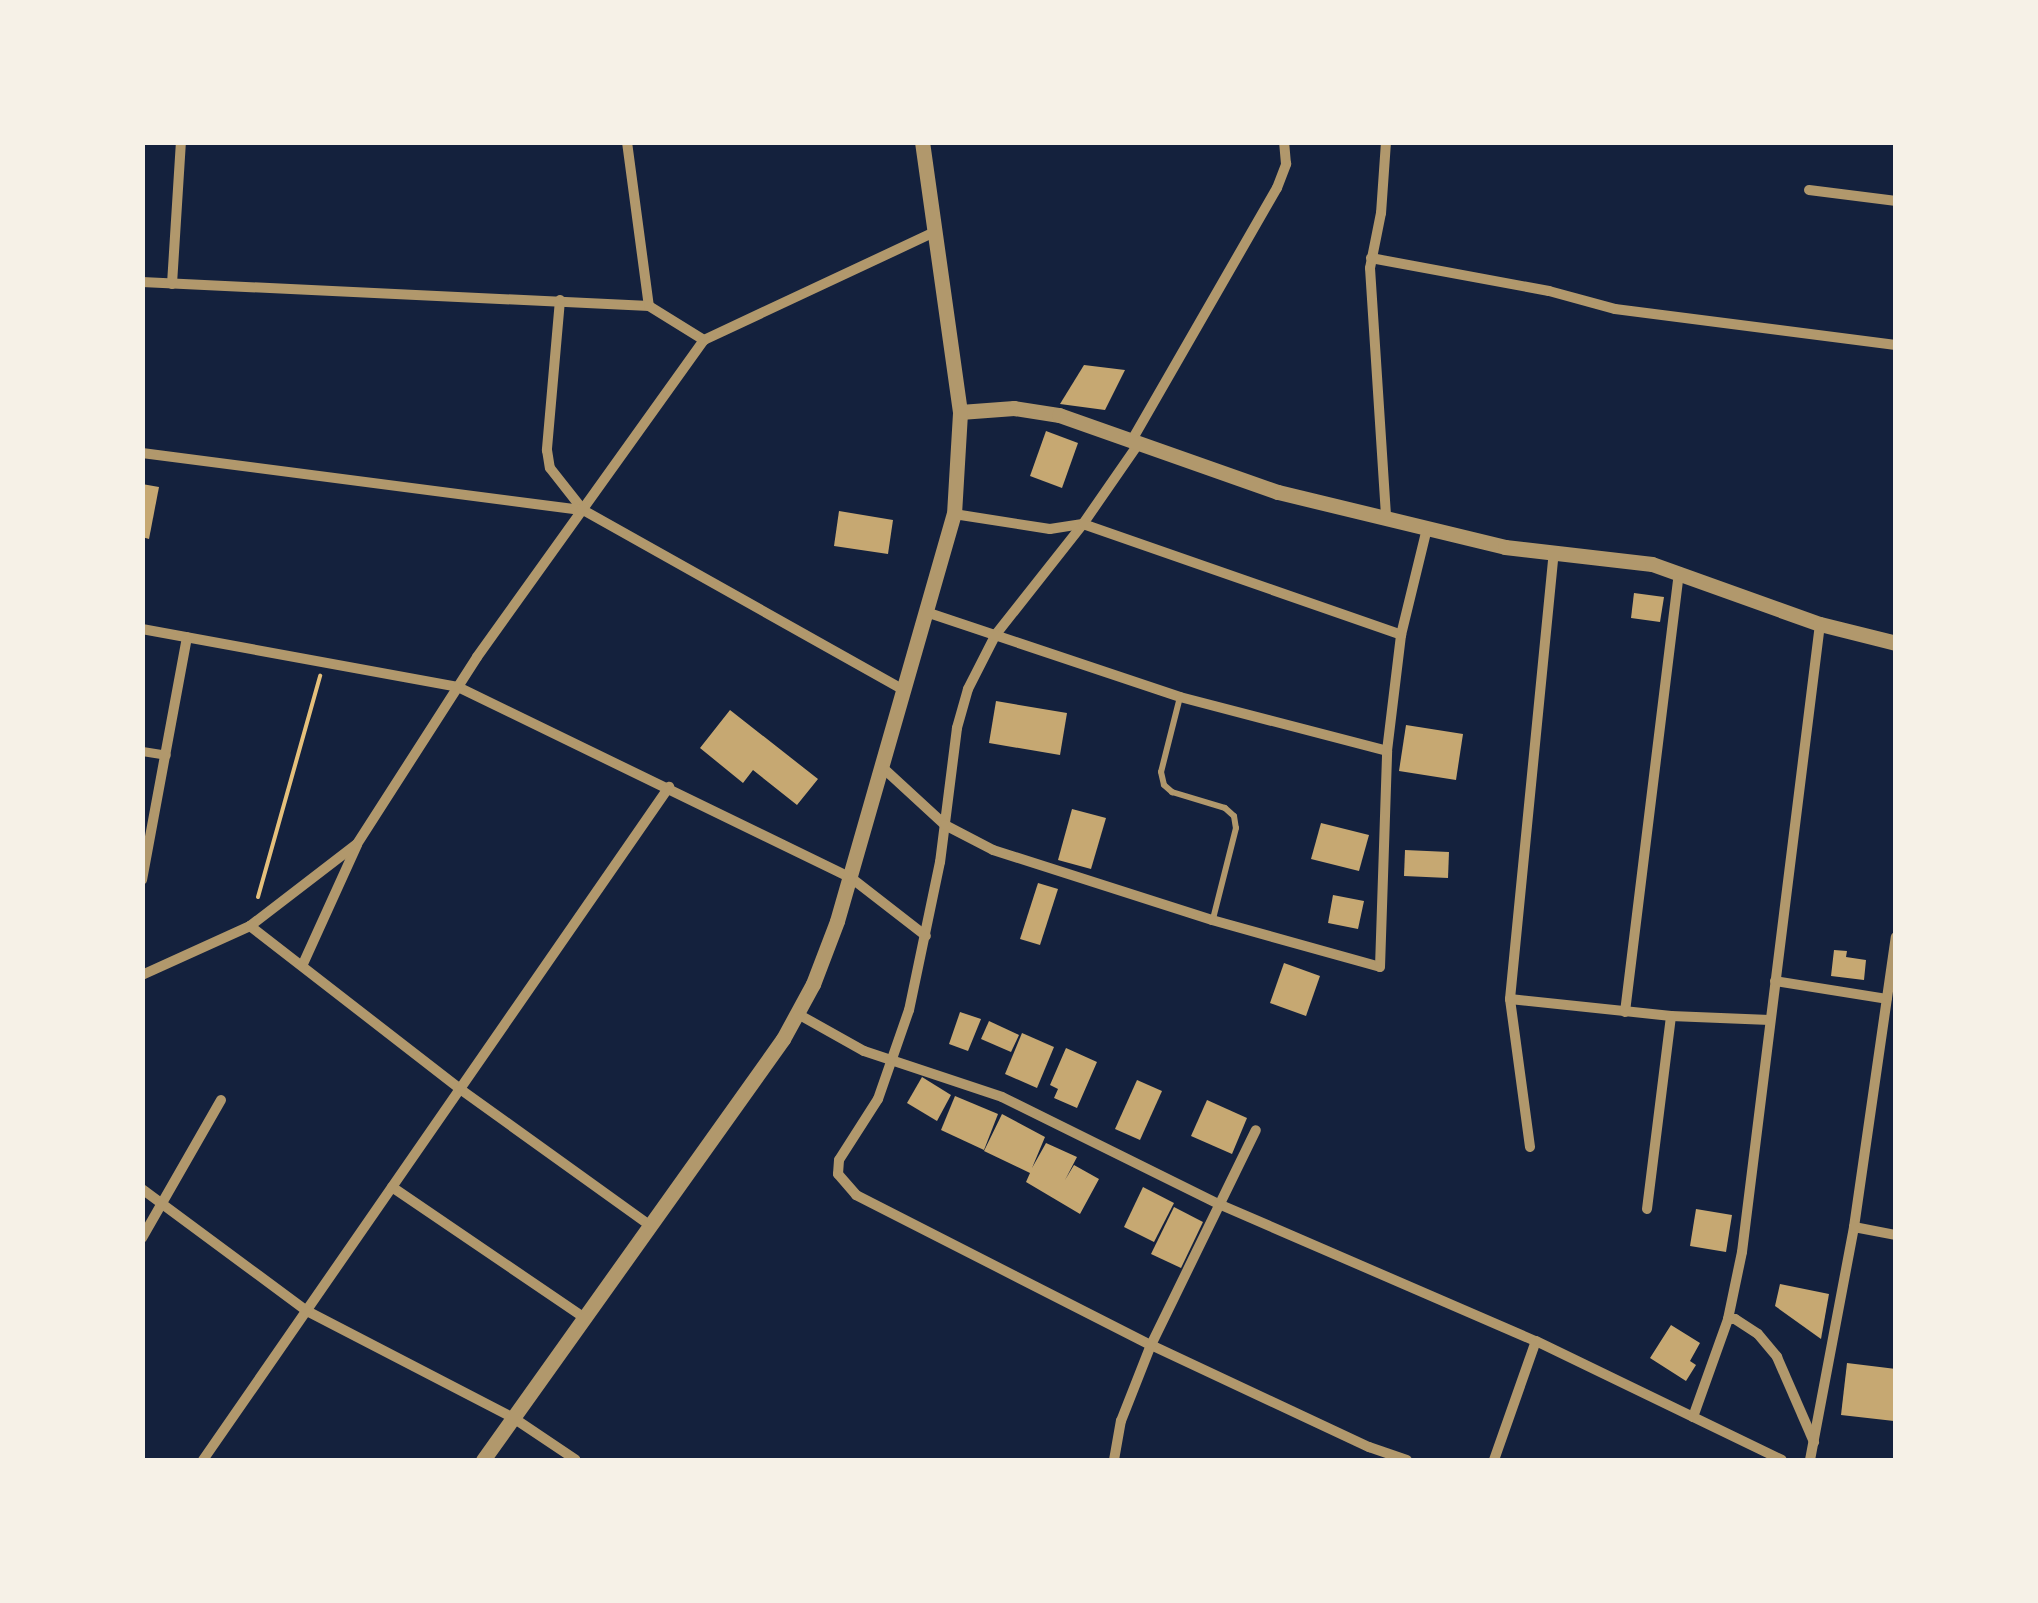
<!DOCTYPE html>
<html>
<head>
<meta charset="utf-8">
<style>
	body { margin:0 }
	#map { position:relative; width:2038px; height:1603px; overflow:hidden; background:#14213d; font-family:"Open Sans",sans-serif }
	div>[style] { position:absolute }
	[style*='--x'] { left:calc(var(--x)*1px); top:calc(var(--y)*1px); width:calc(var(--w)*1px); rotate:calc(var(--a)*1deg) }
	.building>* { inset:0; background:#c6a872 }
	.path>* { height:4px; margin:-2px; padding:0 2px; transform-origin:2px; border-radius:2px; background:#e5c07b }
	.service>* { height:6px; margin:-3px; padding:0 3px; transform-origin:3px; border-radius:3px; background:#b1986c }
	.pedestrian>* { height:9px; margin:-4.5px; padding:0 4.5px; transform-origin:4.5px; border-radius:4.5px; background:#b1986c }
	.minor>* { height:10px; margin:-5px; padding:0 5px; transform-origin:5px; border-radius:5px; background:#b1986c }
	.tertiary>* { height:15px; margin:-7.5px; padding:0 7.5px; transform-origin:7.5px; border-radius:7.5px; background:#b1986c }
	span { translate:-50% -50%; white-space:nowrap; text-align:center; line-height:1.15; -webkit-text-stroke:9px #f6f1e7; paint-order:stroke }
	.frame { position:absolute; inset:0; border:145px solid #f6f1e7; pointer-events:none }
</style>
</head>
<body>
<div id="map">
	<div class="building">
		<div style="clip-path:polygon(1084px 365px,1125px 370px,1105px 410px,1060px 404px)"></div>
		<div style="clip-path:polygon(1046px 431px,1078px 443px,1062px 488px,1030px 476px)"></div>
		<div style="clip-path:polygon(142px 484px,159px 487px,149px 539px,142px 537px)"></div>
		<div style="clip-path:polygon(839px 511px,893px 520px,888px 554px,834px 546px)"></div>
		<div style="clip-path:polygon(1634px 593px,1664px 597px,1660px 622px,1631px 618px)"></div>
		<div style="clip-path:polygon(996px 701px,1067px 713px,1060px 755px,989px 743px)"></div>
		<div style="clip-path:polygon(730px 710px,818px 779px,797px 805px,753px 770px,743px 783px,700px 748px)"></div>
		<div style="clip-path:polygon(1406px 725px,1463px 734px,1456px 780px,1399px 771px)"></div>
		<div style="clip-path:polygon(1072px 809px,1106px 818px,1091px 869px,1058px 860px)"></div>
		<div style="clip-path:polygon(1321px 823px,1369px 835px,1359px 871px,1311px 859px)"></div>
		<div style="clip-path:polygon(1405px 850px,1449px 852px,1448px 878px,1404px 876px)"></div>
		<div style="clip-path:polygon(1038px 883px,1058px 889px,1040px 945px,1020px 939px)"></div>
		<div style="clip-path:polygon(1333px 895px,1364px 901px,1358px 929px,1328px 923px)"></div>
		<div style="clip-path:polygon(1834px 950px,1847px 951px,1846px 957px,1866px 960px,1864px 980px,1831px 976px)"></div>
		<div style="clip-path:polygon(1284px 963px,1320px 976px,1306px 1016px,1270px 1003px)"></div>
		<div style="clip-path:polygon(960px 1012px,981px 1019px,968px 1051px,949px 1044px)"></div>
		<div style="clip-path:polygon(989px 1021px,1019px 1035px,1011px 1052px,981px 1039px)"></div>
		<div style="clip-path:polygon(1022px 1033px,1054px 1047px,1037px 1088px,1005px 1074px)"></div>
		<div style="clip-path:polygon(1066px 1048px,1097px 1062px,1077px 1108px,1054px 1098px,1058px 1089px,1050px 1085px)"></div>
		<div style="clip-path:polygon(922px 1077px,951px 1095px,937px 1121px,907px 1103px)"></div>
		<div style="clip-path:polygon(1137px 1080px,1162px 1091px,1140px 1140px,1115px 1129px)"></div>
		<div style="clip-path:polygon(955px 1096px,998px 1114px,984px 1150px,941px 1130px)"></div>
		<div style="clip-path:polygon(1207px 1100px,1247px 1118px,1232px 1154px,1191px 1136px)"></div>
		<div style="clip-path:polygon(1002px 1114px,1045px 1137px,1032px 1168px,1046px 1143px,1077px 1157px,1065px 1180px,1074px 1165px,1099px 1179px,1080px 1214px,1026px 1182px,1030px 1173px,984px 1151px)"></div>
		<div style="clip-path:polygon(1143px 1187px,1174px 1203px,1154px 1242px,1124px 1227px)"></div>
		<div style="clip-path:polygon(1174px 1207px,1203px 1222px,1181px 1268px,1151px 1254px)"></div>
		<div style="clip-path:polygon(1696px 1209px,1732px 1215px,1726px 1252px,1690px 1246px)"></div>
		<div style="clip-path:polygon(1780px 1284px,1829px 1294px,1821px 1339px,1775px 1306px)"></div>
		<div style="clip-path:polygon(1671px 1325px,1700px 1343px,1690px 1361px,1696px 1365px,1686px 1381px,1650px 1358px)"></div>
		<div style="clip-path:polygon(1847px 1363px,1896px 1369px,1894px 1421px,1841px 1415px)"></div>
	</div>
	<div class="path">
		<div style="--x:258;--y:897;--w:230;--a:-74.3"></div>
	</div>
	<div class="service">
		<div style="--x:1180;--y:697;--w:77;--a:104.2"></div>
		<div style="--x:1161;--y:772;--w:13;--a:77"></div>
		<div style="--x:1164;--y:785;--w:11;--a:41"></div>
		<div style="--x:1172;--y:792;--w:55;--a:16.8"></div>
		<div style="--x:1225;--y:808;--w:12;--a:42"></div>
		<div style="--x:1234;--y:816;--w:12;--a:81"></div>
		<div style="--x:1236;--y:828;--w:94;--a:104.2"></div>
	</div>
	<div class="pedestrian">
		<div style="--x:142;--y:751;--w:24;--a:9"></div>
	</div>
	<div class="minor">
		<div style="--x:627;--y:142;--w:165;--a:82.4"></div>
		<div style="--x:1386;--y:142;--w:71;--a:94"></div>
		<div style="--x:1381;--y:213;--w:56;--a:101.3"></div>
		<div style="--x:1370;--y:268;--w:251;--a:86.3"></div>
		<div style="--x:1809;--y:190;--w:88;--a:7.2"></div>
		<div style="--x:1371;--y:258;--w:181;--a:10.5"></div>
		<div style="--x:1549;--y:291;--w:68;--a:15.3"></div>
		<div style="--x:1615;--y:309;--w:283;--a:7.3"></div>
		<div style="--x:142;--y:282;--w:508;--a:2.71"></div>
		<div style="--x:649;--y:306;--w:65;--a:31.7"></div>
		<div style="--x:172;--y:284;--w:142;--a:-86.4"></div>
		<div style="--x:560;--y:300;--w:151;--a:95"></div>
		<div style="--x:547;--y:450;--w:18;--a:81"></div>
		<div style="--x:550;--y:468;--w:53;--a:51.8"></div>
		<div style="--x:1132;--y:440;--w:291;--a:-60.1"></div>
		<div style="--x:1277;--y:188;--w:26;--a:-69"></div>
		<div style="--x:1286;--y:164;--w:22;--a:-95"></div>
		<div style="--x:1139;--y:443;--w:98;--a:124.7"></div>
		<div style="--x:1083;--y:524;--w:140;--a:128.3"></div>
		<div style="--x:996;--y:634;--w:62;--a:117"></div>
		<div style="--x:968;--y:689;--w:41;--a:105.8"></div>
		<div style="--x:957;--y:728;--w:135;--a:97.2"></div>
		<div style="--x:940;--y:862;--w:151;--a:101.8"></div>
		<div style="--x:909;--y:1010;--w:94;--a:109.2"></div>
		<div style="--x:878;--y:1099;--w:72;--a:122.6"></div>
		<div style="--x:839;--y:1160;--w:14;--a:94"></div>
		<div style="--x:838;--y:1174;--w:28;--a:49"></div>
		<div style="--x:856;--y:1195;--w:331;--a:27"></div>
		<div style="--x:1151;--y:1345;--w:241;--a:25.1"></div>
		<div style="--x:1369;--y:1447;--w:40;--a:18.9"></div>
		<div style="--x:142;--y:453;--w:445;--a:7.4"></div>
		<div style="--x:583;--y:510;--w:366;--a:29.3"></div>
		<div style="--x:954;--y:514;--w:97;--a:8.9"></div>
		<div style="--x:1050;--y:529;--w:33;--a:-9"></div>
		<div style="--x:1083;--y:524;--w:337;--a:19.2"></div>
		<div style="--x:926;--y:612;--w:268;--a:18.5"></div>
		<div style="--x:1180;--y:697;--w:214;--a:14.6"></div>
		<div style="--x:142;--y:629;--w:321;--a:10.4"></div>
		<div style="--x:458;--y:687;--w:436;--a:25.9"></div>
		<div style="--x:850;--y:877;--w:96;--a:37.8"></div>
		<div style="--x:882;--y:767;--w:86;--a:42.6"></div>
		<div style="--x:945;--y:825;--w:54;--a:27.5"></div>
		<div style="--x:993;--y:850;--w:230;--a:17.7"></div>
		<div style="--x:1212;--y:920;--w:174;--a:15.6"></div>
		<div style="--x:1380;--y:967;--w:216;--a:-88.1"></div>
		<div style="--x:1387;--y:751;--w:117;--a:-83.1"></div>
		<div style="--x:1401;--y:635;--w:110;--a:-76.3"></div>
		<div style="--x:142;--y:880;--w:247;--a:-79.5"></div>
		<div style="--x:250;--y:926;--w:266;--a:37.8"></div>
		<div style="--x:460;--y:1089;--w:231;--a:35.7"></div>
		<div style="--x:303;--y:964;--w:131;--a:-65.6"></div>
		<div style="--x:142;--y:975;--w:119;--a:-24.4"></div>
		<div style="--x:250;--y:926;--w:135;--a:-37.5"></div>
		<div style="--x:357;--y:844;--w:222;--a:-57.3"></div>
		<div style="--x:477;--y:657;--w:390;--a:-54.4"></div>
		<div style="--x:704;--y:340;--w:255;--a:-25.1"></div>
		<div style="--x:1775;--y:981;--w:113;--a:9.1"></div>
		<div style="--x:1510;--y:999;--w:162;--a:6"></div>
		<div style="--x:1671;--y:1016;--w:99;--a:2.3"></div>
		<div style="--x:1625;--y:1012;--w:441;--a:-83"></div>
		<div style="--x:796;--y:1013;--w:78;--a:29.2"></div>
		<div style="--x:864;--y:1051;--w:145;--a:18.4"></div>
		<div style="--x:1002;--y:1097;--w:244;--a:26.3"></div>
		<div style="--x:1221;--y:1205;--w:343;--a:23.4"></div>
		<div style="--x:1536;--y:1341;--w:273;--a:25.8"></div>
		<div style="--x:1530;--y:1147;--w:149;--a:-97.7"></div>
		<div style="--x:1510;--y:999;--w:447;--a:-84.4"></div>
		<div style="--x:392;--y:1187;--w:231;--a:34.2"></div>
		<div style="--x:142;--y:1189;--w:205;--a:36.5"></div>
		<div style="--x:307;--y:1311;--w:234;--a:27.4"></div>
		<div style="--x:515;--y:1419;--w:73;--a:33.9"></div>
		<div style="--x:1647;--y:1209;--w:194;--a:-82.9"></div>
		<div style="--x:1854;--y:1227;--w:43;--a:10.8"></div>
		<div style="--x:142;--y:1238;--w:159;--a:-60.2"></div>
		<div style="--x:1728;--y:1319;--w:7;--a:0"></div>
		<div style="--x:1735;--y:1319;--w:27;--a:33"></div>
		<div style="--x:1758;--y:1334;--w:30;--a:50"></div>
		<div style="--x:1777;--y:1357;--w:93;--a:66.5"></div>
		<div style="--x:1693;--y:1417;--w:104;--a:-70.3"></div>
		<div style="--x:1728;--y:1319;--w:68;--a:-78.2"></div>
		<div style="--x:1742;--y:1252;--w:633;--a:-82.92"></div>
		<div style="--x:203;--y:1460;--w:819;--a:-55.3"></div>
		<div style="--x:1114;--y:1460;--w:40;--a:-80"></div>
		<div style="--x:1121;--y:1421;--w:82;--a:-68.5"></div>
		<div style="--x:1151;--y:1345;--w:239;--a:-64"></div>
		<div style="--x:1494;--y:1460;--w:126;--a:-70.6"></div>
		<div style="--x:1810;--y:1460;--w:237;--a:-79.3"></div>
		<div style="--x:1854;--y:1227;--w:293;--a:-81.8"></div>
	</div>
	<div class="tertiary">
		<div style="--x:960;--y:412;--w:54;--a:-4.2"></div>
		<div style="--x:1014;--y:408;--w:46;--a:8.8"></div>
		<div style="--x:1059;--y:415;--w:232;--a:19.4"></div>
		<div style="--x:1278;--y:492;--w:234;--a:13.6"></div>
		<div style="--x:1505;--y:547;--w:148;--a:6.6"></div>
		<div style="--x:1652;--y:564;--w:178;--a:19.7"></div>
		<div style="--x:1820;--y:624;--w:78;--a:14"></div>
		<div style="--x:483;--y:1460;--w:517;--a:-54.53"></div>
		<div style="--x:783;--y:1039;--w:63;--a:-61.4"></div>
		<div style="--x:813;--y:984;--w:67;--a:-69.1"></div>
		<div style="--x:837;--y:921;--w:423;--a:-74"></div>
		<div style="--x:954;--y:514;--w:102;--a:-86.6"></div>
		<div style="--x:960;--y:412;--w:273;--a:-98"></div>
	</div>
	<div class="frame"></div>
</div>
</body>
</html>
